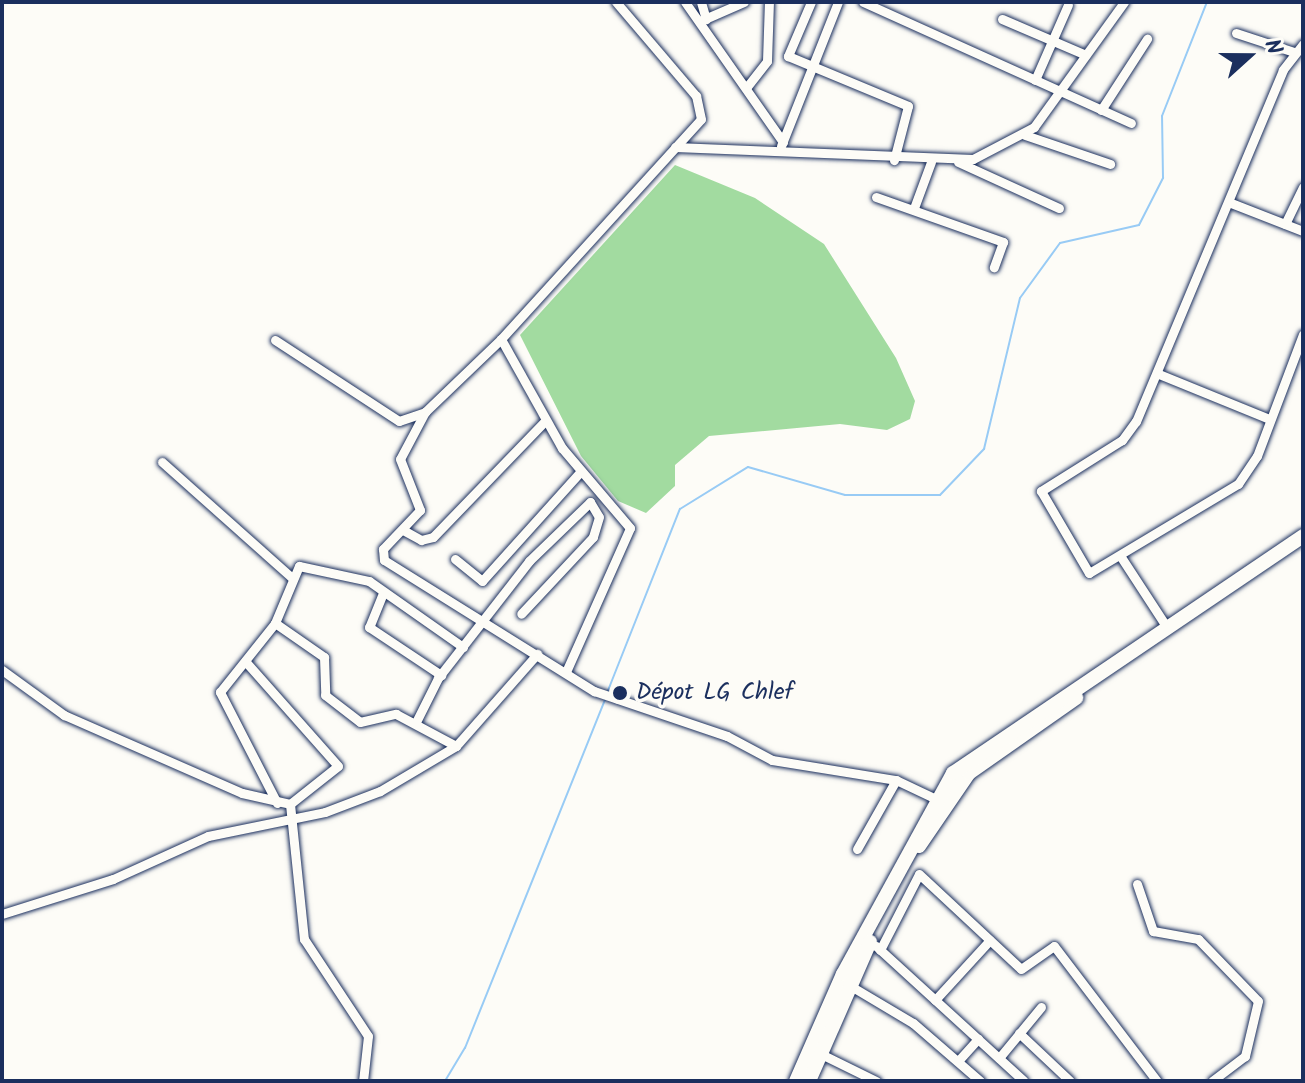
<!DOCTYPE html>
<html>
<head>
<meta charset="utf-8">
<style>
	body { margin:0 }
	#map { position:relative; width:1305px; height:1083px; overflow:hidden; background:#fdfcf7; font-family:Kalam,sans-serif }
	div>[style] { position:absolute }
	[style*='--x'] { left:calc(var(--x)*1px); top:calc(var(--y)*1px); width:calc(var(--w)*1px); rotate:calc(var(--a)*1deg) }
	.green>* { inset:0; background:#a2dba0 }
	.stream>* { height:2px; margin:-1px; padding:0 1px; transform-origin:1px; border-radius:1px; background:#98cbf5 }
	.roads { filter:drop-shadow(0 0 2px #1b2f5e) drop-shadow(0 0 2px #1b2f5e) }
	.street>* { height:9px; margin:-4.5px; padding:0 4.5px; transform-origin:4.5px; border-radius:4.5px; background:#fdfcf7 }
	.primary>* { height:14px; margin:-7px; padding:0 7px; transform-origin:7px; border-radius:7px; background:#fdfcf7 }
	.dots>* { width:22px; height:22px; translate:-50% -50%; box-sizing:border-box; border:4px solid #fdfcf7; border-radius:50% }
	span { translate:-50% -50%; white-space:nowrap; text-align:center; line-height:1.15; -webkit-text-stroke:7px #fdfcf7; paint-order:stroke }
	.poi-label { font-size:24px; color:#1b2f5e }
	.left { translate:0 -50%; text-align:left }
	.frame { position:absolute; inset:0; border:4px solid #1b2f5e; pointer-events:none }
	.north { position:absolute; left:1209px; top:16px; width:80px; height:80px; -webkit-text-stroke:6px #fdfcf7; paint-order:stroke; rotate:69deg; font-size:22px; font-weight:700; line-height:32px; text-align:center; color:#1b2f5e }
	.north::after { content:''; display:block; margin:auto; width:28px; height:36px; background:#1b2f5e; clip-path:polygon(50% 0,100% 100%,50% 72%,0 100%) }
</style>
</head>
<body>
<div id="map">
	<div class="green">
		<div style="clip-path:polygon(675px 165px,755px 198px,824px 244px,896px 358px,915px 401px,910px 419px,887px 430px,840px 424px,709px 436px,675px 465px,675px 486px,646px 513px,618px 501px,581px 456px,520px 335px)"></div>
	</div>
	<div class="stream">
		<div style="--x:607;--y:693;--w:198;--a:-68.4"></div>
		<div style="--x:680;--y:509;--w:80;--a:-31.7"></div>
		<div style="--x:748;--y:467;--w:101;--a:16.1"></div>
		<div style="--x:845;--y:495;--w:95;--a:0"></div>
		<div style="--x:940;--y:495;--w:64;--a:-46.3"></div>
		<div style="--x:984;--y:449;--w:155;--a:-76.6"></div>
		<div style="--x:1020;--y:298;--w:68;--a:-54"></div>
		<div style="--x:1060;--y:243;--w:81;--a:-12.8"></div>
		<div style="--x:1139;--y:225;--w:53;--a:-62.9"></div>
		<div style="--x:1163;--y:178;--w:62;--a:-90.9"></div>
		<div style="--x:1162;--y:116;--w:123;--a:-68.5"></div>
		<div style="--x:445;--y:1081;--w:39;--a:-59"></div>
		<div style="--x:465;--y:1048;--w:376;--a:-68.1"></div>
	</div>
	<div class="roads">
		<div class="street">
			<div style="--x:685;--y:2;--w:171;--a:55"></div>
			<div style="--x:701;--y:2;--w:18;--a:74"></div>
			<div style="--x:811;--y:2;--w:59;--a:113.1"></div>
			<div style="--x:788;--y:56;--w:130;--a:22.6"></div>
			<div style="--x:908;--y:106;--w:56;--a:104.5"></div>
			<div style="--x:863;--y:2;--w:294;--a:24.3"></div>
			<div style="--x:1002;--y:19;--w:91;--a:23.2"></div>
			<div style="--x:700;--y:21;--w:48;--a:-23.4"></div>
			<div style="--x:1236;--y:33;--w:61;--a:18.1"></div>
			<div style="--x:1303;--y:44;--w:33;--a:128"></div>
			<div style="--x:1283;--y:70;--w:381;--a:112.7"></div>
			<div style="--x:1136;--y:421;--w:24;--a:126"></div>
			<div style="--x:1122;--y:440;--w:96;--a:147.8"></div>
			<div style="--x:1041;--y:491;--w:95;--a:59.7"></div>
			<div style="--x:1089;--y:573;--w:174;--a:-30.9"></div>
			<div style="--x:1238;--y:484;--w:34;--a:-56"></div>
			<div style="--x:1257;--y:456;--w:130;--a:-69.3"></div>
			<div style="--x:1035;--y:80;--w:82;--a:-66.3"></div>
			<div style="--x:746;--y:88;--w:34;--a:-52"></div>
			<div style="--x:767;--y:61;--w:59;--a:-88.1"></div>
			<div style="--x:1101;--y:110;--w:85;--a:-57.1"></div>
			<div style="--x:1025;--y:135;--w:90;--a:18.8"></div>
			<div style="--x:781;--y:146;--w:155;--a:-68.4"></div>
			<div style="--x:675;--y:147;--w:298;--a:2.3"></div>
			<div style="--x:973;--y:159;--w:69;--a:-27.7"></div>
			<div style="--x:1034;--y:127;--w:154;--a:-54.2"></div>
			<div style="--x:958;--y:162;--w:111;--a:24.5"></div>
			<div style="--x:876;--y:197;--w:135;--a:19.5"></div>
			<div style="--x:1003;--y:242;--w:27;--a:110"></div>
			<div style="--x:1231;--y:203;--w:77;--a:21.3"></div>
			<div style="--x:914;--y:208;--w:49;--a:-69.7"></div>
			<div style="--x:1285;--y:224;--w:41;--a:-64.1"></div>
			<div style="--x:501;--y:339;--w:125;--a:60.8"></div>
			<div style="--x:562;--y:448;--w:105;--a:49.6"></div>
			<div style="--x:630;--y:528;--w:158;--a:114"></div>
			<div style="--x:275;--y:340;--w:148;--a:33.2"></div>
			<div style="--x:399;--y:421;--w:28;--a:-19"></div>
			<div style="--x:425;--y:412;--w:105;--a:-43.8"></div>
			<div style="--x:501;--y:339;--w:297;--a:-47.7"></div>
			<div style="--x:701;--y:119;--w:24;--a:-102"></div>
			<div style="--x:696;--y:96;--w:123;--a:-130.4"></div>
			<div style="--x:1159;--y:374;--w:117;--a:22.2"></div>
			<div style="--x:425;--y:412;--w:53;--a:118"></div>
			<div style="--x:400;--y:459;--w:55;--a:68.6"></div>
			<div style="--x:420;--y:510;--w:54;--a:133.5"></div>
			<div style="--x:383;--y:549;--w:11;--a:85"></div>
			<div style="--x:384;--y:560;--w:248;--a:32"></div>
			<div style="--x:594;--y:691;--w:140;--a:18.7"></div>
			<div style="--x:727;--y:736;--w:51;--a:28.1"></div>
			<div style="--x:772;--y:760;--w:126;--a:9.2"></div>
			<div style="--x:896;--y:780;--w:42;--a:25.3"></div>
			<div style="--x:162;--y:462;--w:174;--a:41.7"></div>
			<div style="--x:403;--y:530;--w:21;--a:29"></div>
			<div style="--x:421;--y:540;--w:12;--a:-14"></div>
			<div style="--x:433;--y:537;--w:161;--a:-46"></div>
			<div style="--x:1121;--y:557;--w:86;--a:56.9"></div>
			<div style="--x:455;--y:559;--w:35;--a:39"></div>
			<div style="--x:482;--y:581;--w:147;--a:-48"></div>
			<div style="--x:383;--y:593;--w:37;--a:112"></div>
			<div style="--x:369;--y:627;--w:87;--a:33.7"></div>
			<div style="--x:275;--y:623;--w:60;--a:34.8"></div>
			<div style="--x:324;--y:657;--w:38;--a:88"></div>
			<div style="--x:325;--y:695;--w:44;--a:37.6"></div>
			<div style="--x:360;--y:722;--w:37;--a:-13"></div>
			<div style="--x:396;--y:714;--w:68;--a:28.1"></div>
			<div style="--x:2;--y:670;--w:77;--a:36"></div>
			<div style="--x:64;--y:715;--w:194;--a:23.7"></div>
			<div style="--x:242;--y:793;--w:49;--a:12.9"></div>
			<div style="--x:290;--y:804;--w:61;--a:-38.4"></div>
			<div style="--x:338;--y:766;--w:140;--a:-131.5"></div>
			<div style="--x:417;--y:720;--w:47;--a:-63.4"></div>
			<div style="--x:438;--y:678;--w:148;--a:-52.1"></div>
			<div style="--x:529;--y:561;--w:85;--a:-44"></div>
			<div style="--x:590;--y:502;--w:17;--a:59"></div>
			<div style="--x:599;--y:517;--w:21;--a:107"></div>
			<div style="--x:593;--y:537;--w:105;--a:133.1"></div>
			<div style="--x:277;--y:803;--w:125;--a:-117.2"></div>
			<div style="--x:220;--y:692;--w:88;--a:-51.4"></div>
			<div style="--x:275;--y:623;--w:62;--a:-67.2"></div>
			<div style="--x:299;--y:566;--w:72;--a:12.1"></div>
			<div style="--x:369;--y:581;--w:115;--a:35.1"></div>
			<div style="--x:290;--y:804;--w:136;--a:84.1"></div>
			<div style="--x:304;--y:939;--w:116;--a:56.6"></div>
			<div style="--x:368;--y:1036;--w:45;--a:96.3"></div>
			<div style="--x:857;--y:849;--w:79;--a:-60.5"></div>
			<div style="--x:1137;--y:884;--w:50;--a:71.2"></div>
			<div style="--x:1153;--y:931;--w:46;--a:10.1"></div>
			<div style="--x:1198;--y:939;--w:86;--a:45.9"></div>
			<div style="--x:1258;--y:1001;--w:57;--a:103.3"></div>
			<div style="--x:1245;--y:1056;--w:41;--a:142.9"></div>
			<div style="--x:2;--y:914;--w:116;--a:-17.5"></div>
			<div style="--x:113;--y:879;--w:104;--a:-24.4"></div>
			<div style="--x:208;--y:836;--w:119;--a:-11.6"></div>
			<div style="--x:325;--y:812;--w:59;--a:-20.9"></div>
			<div style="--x:380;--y:791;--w:88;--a:-30.6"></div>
			<div style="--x:456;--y:746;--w:123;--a:-48.6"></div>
			<div style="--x:876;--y:946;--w:200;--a:42.4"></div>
			<div style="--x:880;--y:950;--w:85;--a:-62.8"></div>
			<div style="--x:919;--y:874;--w:139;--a:43"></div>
			<div style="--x:1021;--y:969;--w:40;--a:-34.9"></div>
			<div style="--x:1054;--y:946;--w:170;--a:52.7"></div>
			<div style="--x:849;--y:985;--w:74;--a:30.7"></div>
			<div style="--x:913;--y:1023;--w:89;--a:40.9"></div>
			<div style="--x:935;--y:1000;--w:81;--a:-47.5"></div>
			<div style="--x:1019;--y:1033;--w:70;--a:43.3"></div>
			<div style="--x:819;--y:1053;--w:64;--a:26.2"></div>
			<div style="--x:999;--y:1058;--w:66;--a:-50.5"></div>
			<div style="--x:958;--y:1061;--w:30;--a:-48"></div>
		</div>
		<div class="primary">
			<div style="--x:919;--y:846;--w:88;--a:-55.6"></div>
			<div style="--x:969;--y:773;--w:131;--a:-35"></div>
			<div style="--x:796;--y:1081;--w:117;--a:-66.3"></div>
			<div style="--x:843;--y:974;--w:229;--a:-61.3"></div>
			<div style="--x:953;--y:773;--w:423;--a:-34.1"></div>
			<div style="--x:809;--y:1081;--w:152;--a:-66.3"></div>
		</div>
	</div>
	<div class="dots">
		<div style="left:620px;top:693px;background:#1b2f5e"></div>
	</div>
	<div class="poi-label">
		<span class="left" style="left:636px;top:693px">Dépot LG Chlef</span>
	</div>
	<div class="frame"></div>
	<div class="north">N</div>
</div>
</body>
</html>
